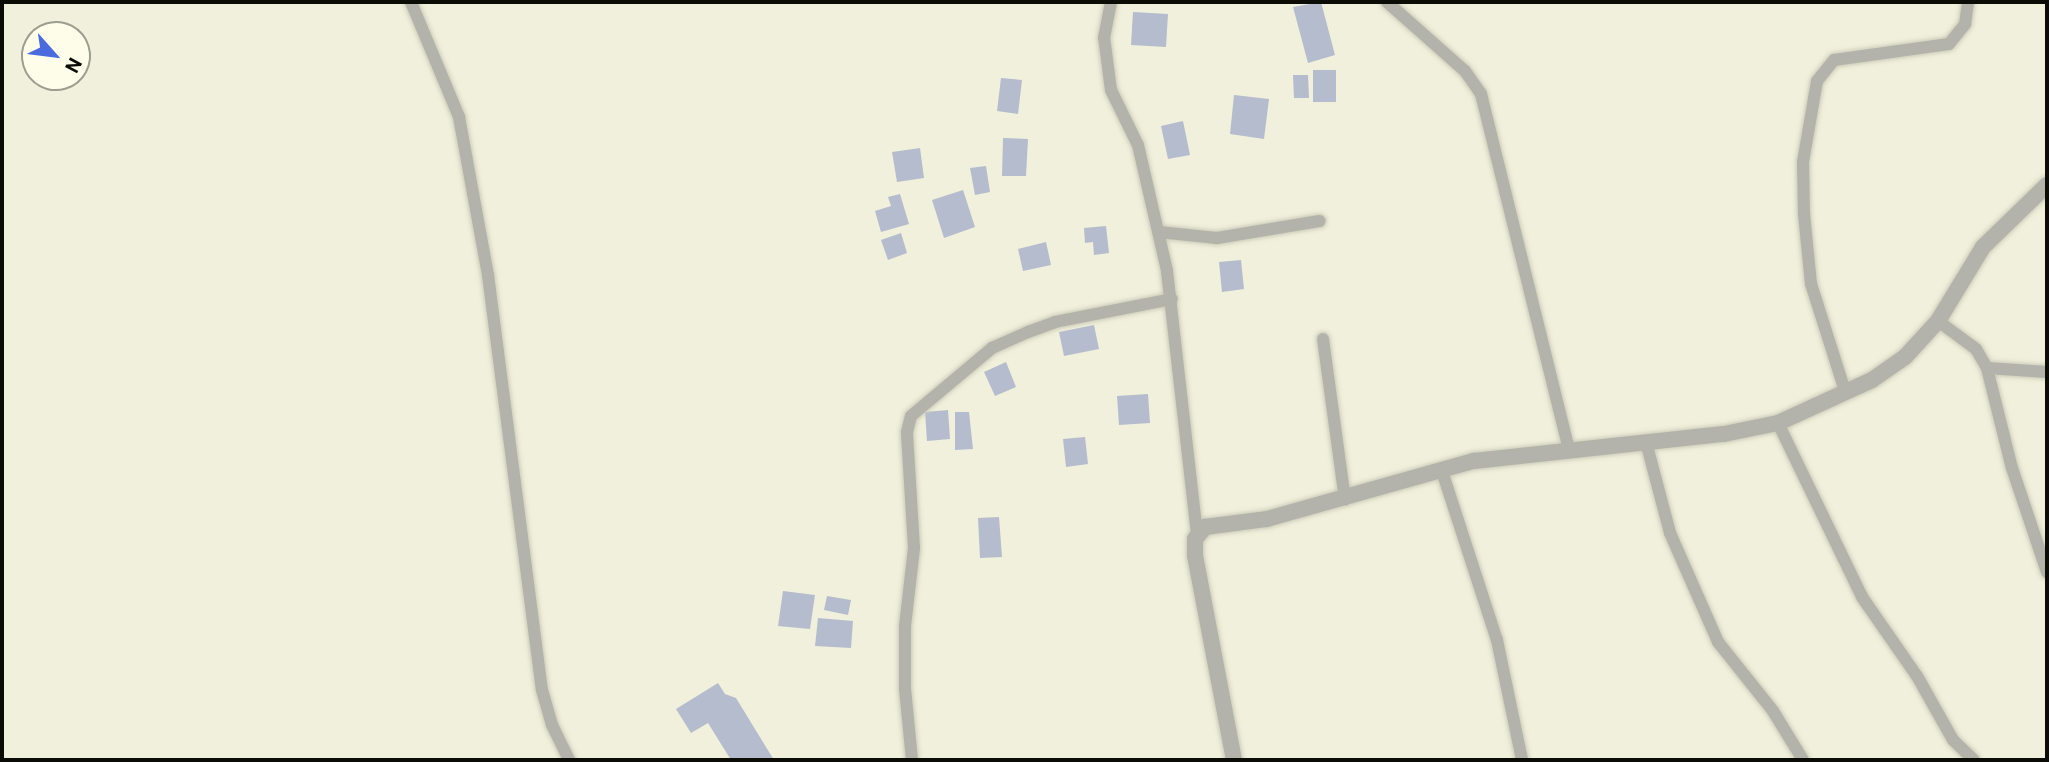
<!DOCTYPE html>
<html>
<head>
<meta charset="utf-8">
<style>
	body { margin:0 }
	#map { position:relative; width:2049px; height:762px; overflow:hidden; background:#f0f0dc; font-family:Roboto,sans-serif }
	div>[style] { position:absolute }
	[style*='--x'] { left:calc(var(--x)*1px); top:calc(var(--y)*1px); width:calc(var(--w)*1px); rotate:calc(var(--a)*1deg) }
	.building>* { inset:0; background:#b5bccd }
	.roads { filter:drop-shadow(0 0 2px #ccccba) drop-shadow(0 0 2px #ccccba) }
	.minor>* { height:12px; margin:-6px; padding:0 6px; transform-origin:6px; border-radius:6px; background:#b3b3ab }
	.tertiary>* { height:16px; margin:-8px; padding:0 8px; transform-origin:8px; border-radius:8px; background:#b3b3ab }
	span { translate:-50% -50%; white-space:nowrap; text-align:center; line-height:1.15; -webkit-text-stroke:5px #fdfdea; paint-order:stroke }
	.frame { position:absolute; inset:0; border:4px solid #0c0c06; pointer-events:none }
	.north { position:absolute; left:21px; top:21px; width:70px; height:70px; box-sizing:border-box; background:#fdfdea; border:2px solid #9d9d8f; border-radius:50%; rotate:118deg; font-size:19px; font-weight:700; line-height:28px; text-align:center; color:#0c0c06 }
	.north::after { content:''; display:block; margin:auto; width:24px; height:32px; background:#4b6ade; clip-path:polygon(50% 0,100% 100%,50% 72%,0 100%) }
</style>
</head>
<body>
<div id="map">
	<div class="building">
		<div style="clip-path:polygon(1321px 2px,1335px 55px,1308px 63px,1293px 7px)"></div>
		<div style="clip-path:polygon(1133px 12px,1168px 14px,1166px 47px,1131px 45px)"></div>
		<div style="clip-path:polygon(1313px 70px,1336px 70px,1336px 102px,1313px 102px)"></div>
		<div style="clip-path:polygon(1293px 75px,1308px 75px,1309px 98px,1294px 98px)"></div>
		<div style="clip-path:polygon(1001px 78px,1022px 80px,1018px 114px,997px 111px)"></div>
		<div style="clip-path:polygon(1234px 95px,1269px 99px,1264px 139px,1230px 134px)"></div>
		<div style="clip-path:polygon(1183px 121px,1190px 155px,1168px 159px,1161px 126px)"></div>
		<div style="clip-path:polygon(1003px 138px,1028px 139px,1026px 176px,1002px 176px)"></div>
		<div style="clip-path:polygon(920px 148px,924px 178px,897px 182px,892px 152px)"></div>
		<div style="clip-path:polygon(986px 166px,990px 192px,975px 195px,970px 168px)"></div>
		<div style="clip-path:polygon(963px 190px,975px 227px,944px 238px,932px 200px)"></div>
		<div style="clip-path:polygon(900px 194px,909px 224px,881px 232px,875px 211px,891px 206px,888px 197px)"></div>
		<div style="clip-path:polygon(1106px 226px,1109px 253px,1094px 255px,1093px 242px,1085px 243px,1084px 228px)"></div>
		<div style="clip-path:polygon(901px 233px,907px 253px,888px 260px,881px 240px)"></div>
		<div style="clip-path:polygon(1046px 242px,1051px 265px,1023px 271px,1018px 249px)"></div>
		<div style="clip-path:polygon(1241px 260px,1244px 289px,1222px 292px,1219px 262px)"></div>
		<div style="clip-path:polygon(1094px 325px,1099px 349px,1064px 356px,1059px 332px)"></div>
		<div style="clip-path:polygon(1006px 362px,1016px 387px,995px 396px,984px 372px)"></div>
		<div style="clip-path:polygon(1148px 394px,1150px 423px,1119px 425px,1117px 396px)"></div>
		<div style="clip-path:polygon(948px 410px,950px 439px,927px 441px,925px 412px)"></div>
		<div style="clip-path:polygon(955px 412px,969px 412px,973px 449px,955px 450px)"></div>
		<div style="clip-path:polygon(1085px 437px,1088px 464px,1066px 467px,1063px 439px)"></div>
		<div style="clip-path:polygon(999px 517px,1002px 557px,980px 558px,978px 518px)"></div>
		<div style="clip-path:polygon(783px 591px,815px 595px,810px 629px,778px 626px)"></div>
		<div style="clip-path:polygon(827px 596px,851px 600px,848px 615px,824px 610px)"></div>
		<div style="clip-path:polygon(818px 618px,853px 621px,851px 648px,815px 646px)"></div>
		<div style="clip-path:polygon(718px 683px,725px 694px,736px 698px,774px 760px,731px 760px,708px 723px,691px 733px,676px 709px)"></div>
	</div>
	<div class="roads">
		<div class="minor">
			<div style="--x:411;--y:2;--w:125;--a:67.3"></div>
			<div style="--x:459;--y:117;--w:161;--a:79.6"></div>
			<div style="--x:488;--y:275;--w:418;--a:82.6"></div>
			<div style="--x:542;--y:690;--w:36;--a:74"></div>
			<div style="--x:552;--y:725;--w:39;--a:64"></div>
			<div style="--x:1111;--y:2;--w:36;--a:101"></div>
			<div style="--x:1104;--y:37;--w:53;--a:82.5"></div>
			<div style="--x:1111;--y:90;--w:61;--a:63.9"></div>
			<div style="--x:1138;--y:145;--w:129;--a:77"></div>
			<div style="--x:1167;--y:271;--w:267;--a:83.5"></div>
			<div style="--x:1387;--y:2;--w:104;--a:41.5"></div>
			<div style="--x:1465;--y:71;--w:28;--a:55"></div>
			<div style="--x:1481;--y:94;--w:366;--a:76.1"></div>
			<div style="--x:1159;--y:232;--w:58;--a:5.9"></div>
			<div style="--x:1217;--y:238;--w:104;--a:-9.4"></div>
			<div style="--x:1938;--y:321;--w:47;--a:36.4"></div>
			<div style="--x:1976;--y:349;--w:22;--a:60"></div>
			<div style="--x:1987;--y:368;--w:103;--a:76"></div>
			<div style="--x:2012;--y:468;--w:110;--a:71.4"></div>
			<div style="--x:1323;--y:339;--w:162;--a:82.2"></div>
			<div style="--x:1987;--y:368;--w:60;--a:3.8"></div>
			<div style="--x:1845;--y:391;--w:112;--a:-107.6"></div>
			<div style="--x:1811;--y:284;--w:70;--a:-95.7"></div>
			<div style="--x:1804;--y:214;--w:52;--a:-91.1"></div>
			<div style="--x:1803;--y:162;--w:82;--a:-80.2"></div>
			<div style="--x:1817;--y:81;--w:27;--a:-51"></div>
			<div style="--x:1834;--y:60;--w:116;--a:-7.9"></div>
			<div style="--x:1949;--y:44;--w:26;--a:-51"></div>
			<div style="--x:1965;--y:24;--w:22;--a:-82"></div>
			<div style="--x:1778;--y:423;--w:193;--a:64.2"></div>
			<div style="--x:1862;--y:597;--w:96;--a:55.2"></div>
			<div style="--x:1917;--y:676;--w:73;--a:60.6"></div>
			<div style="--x:1953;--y:740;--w:29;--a:44"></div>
			<div style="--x:1646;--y:442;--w:94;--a:75.2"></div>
			<div style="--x:1670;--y:533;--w:119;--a:66.2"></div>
			<div style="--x:1718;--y:642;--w:88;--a:51.4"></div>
			<div style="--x:1773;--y:711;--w:57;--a:58.5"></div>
			<div style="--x:1442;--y:471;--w:178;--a:72"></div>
			<div style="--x:1497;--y:640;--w:123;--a:78.2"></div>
			<div style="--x:912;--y:760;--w:72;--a:-95.6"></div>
			<div style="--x:905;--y:688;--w:62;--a:-90"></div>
			<div style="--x:905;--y:626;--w:79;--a:-83.4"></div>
			<div style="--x:914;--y:548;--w:116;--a:-93.5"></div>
			<div style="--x:907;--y:432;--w:16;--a:-76"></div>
			<div style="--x:911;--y:416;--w:106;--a:-40"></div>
			<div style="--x:992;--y:348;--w:39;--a:-24"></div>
			<div style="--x:1028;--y:332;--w:29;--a:-20"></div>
			<div style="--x:1055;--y:322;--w:119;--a:-11.1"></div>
		</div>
		<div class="tertiary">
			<div style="--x:1234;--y:760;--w:208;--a:-100.8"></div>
			<div style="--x:1195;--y:556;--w:17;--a:-90"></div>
			<div style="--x:1195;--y:539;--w:16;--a:-50"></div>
			<div style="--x:1205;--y:527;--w:63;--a:-7.4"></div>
			<div style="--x:1267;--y:519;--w:215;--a:-15.7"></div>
			<div style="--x:1474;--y:461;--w:251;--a:-6.2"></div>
			<div style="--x:1724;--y:434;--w:55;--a:-11.5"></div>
			<div style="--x:1778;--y:423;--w:103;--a:-24.6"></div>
			<div style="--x:1872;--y:380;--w:40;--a:-34.9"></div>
			<div style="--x:1905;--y:357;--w:49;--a:-47.5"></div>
			<div style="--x:1938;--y:321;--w:87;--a:-58.7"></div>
			<div style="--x:1983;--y:247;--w:89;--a:-44.1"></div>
		</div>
	</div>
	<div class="frame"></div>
	<div class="north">N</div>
</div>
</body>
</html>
